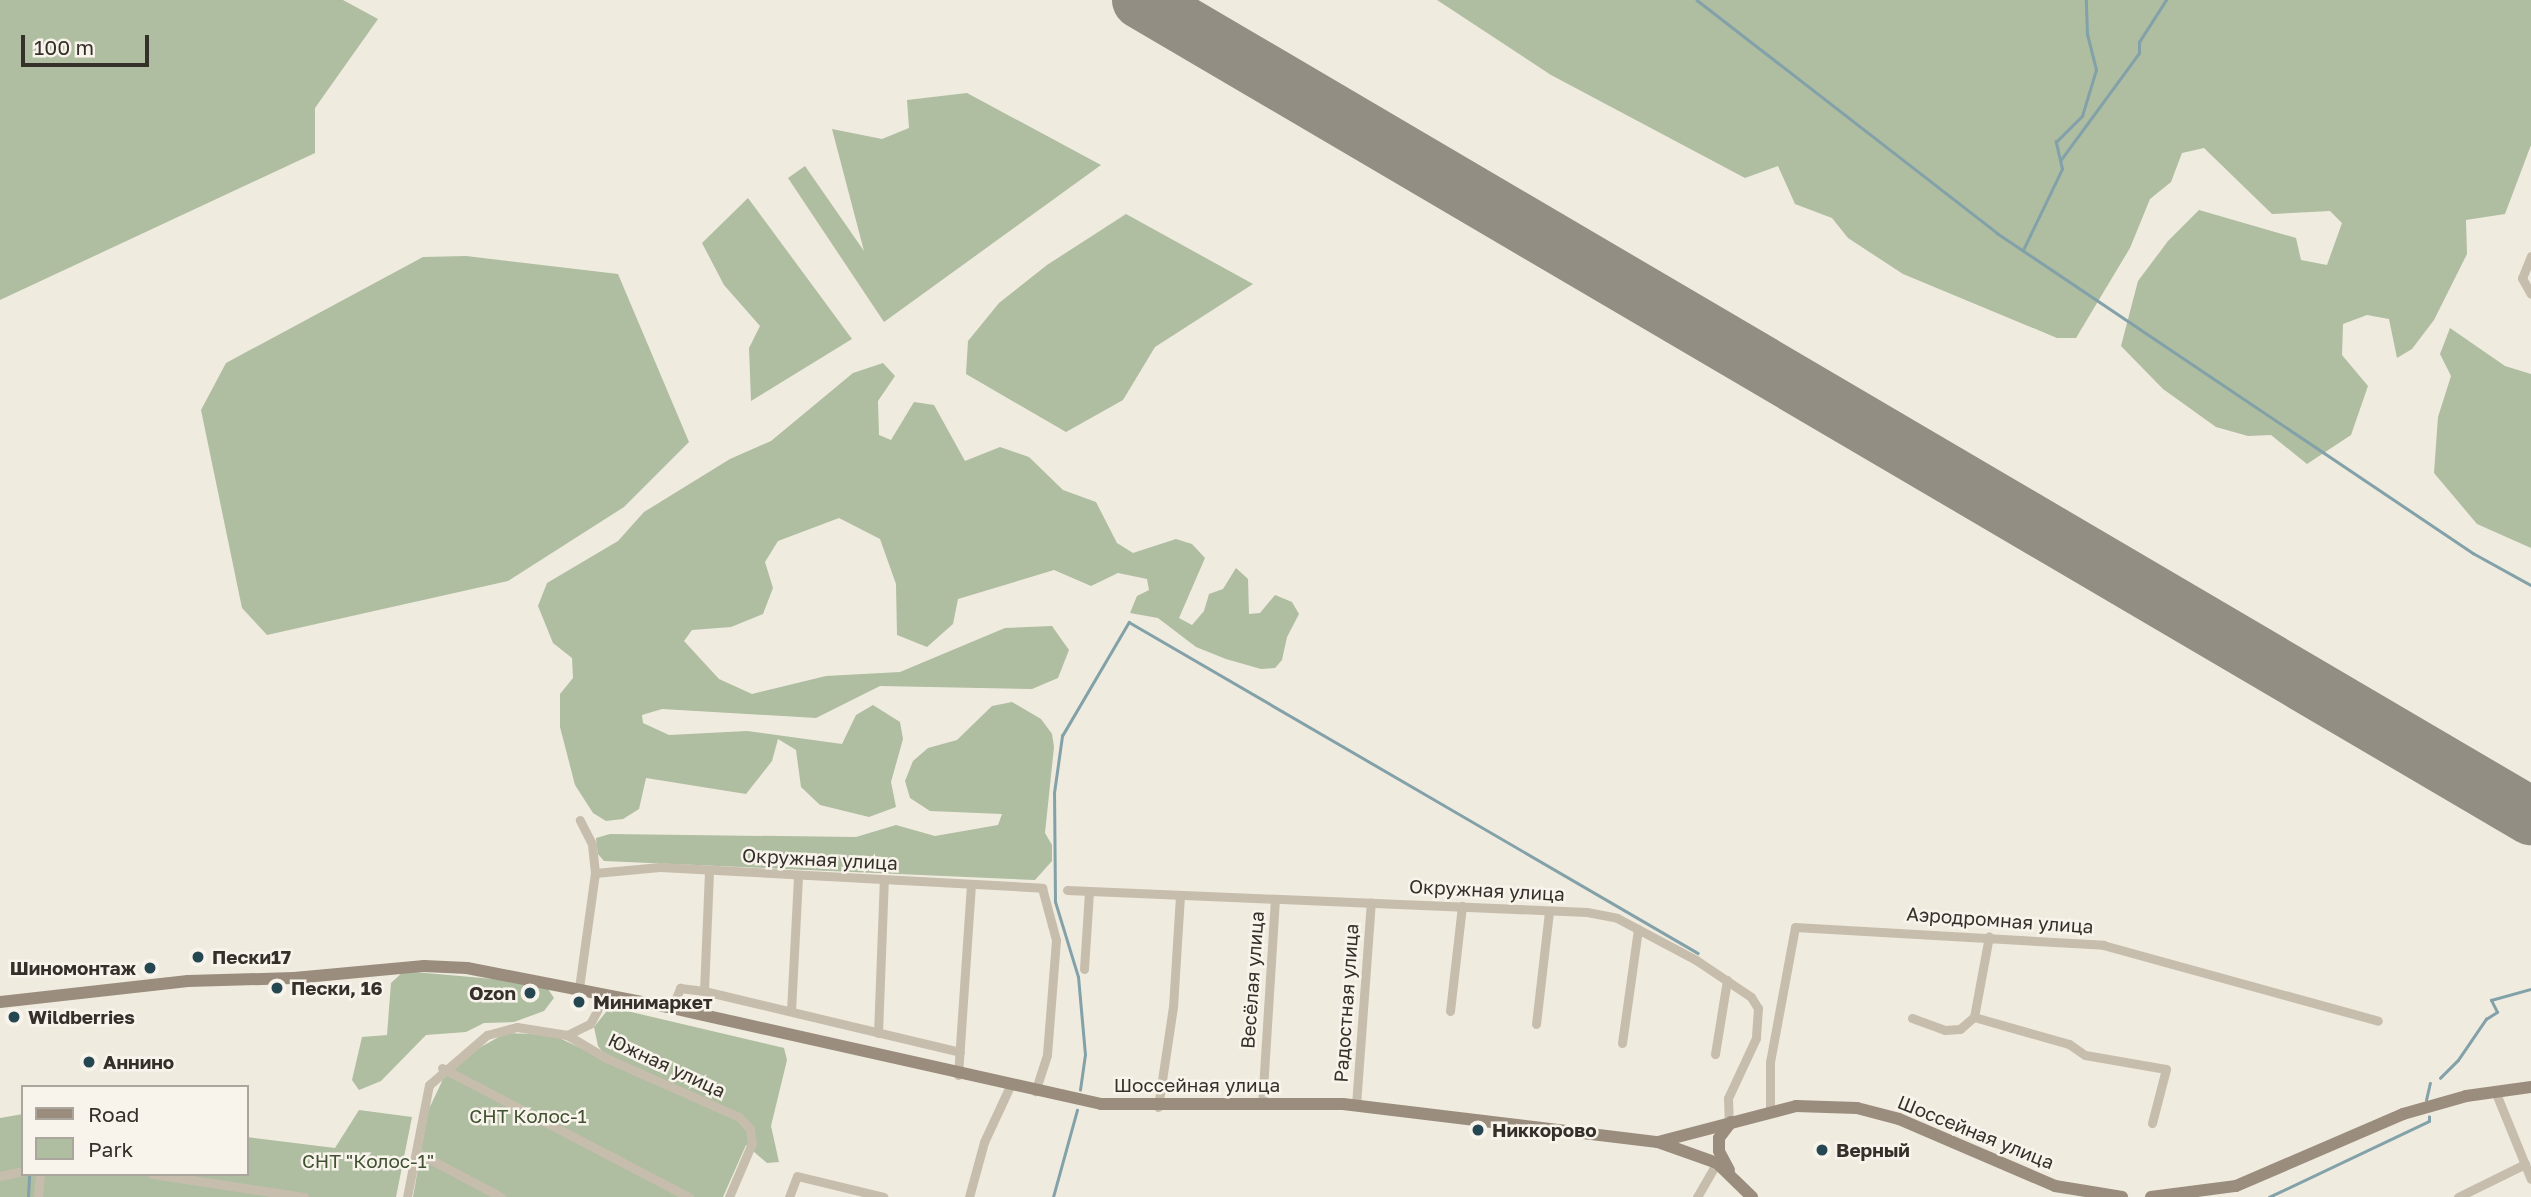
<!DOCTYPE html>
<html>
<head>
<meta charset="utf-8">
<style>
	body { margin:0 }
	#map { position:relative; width:2531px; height:1197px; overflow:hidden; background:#f0ebdf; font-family:"Golos Text",sans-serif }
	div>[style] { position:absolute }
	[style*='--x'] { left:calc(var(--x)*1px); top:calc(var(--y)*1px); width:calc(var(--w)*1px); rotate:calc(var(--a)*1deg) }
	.green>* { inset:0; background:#afbda1 }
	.stream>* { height:2.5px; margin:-1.25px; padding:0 1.25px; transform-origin:1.25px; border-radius:1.25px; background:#82a1a9 }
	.runway>* { height:58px; margin:-29px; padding:0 29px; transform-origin:29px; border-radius:29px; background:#938e84 }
	.minor>* { height:9px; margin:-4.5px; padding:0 4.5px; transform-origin:4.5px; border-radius:4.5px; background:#c7bdad }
	.secondary>* { height:12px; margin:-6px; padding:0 6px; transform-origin:6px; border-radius:6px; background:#9a8d7e }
	.dots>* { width:19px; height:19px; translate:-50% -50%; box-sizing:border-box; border:4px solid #f8f4eb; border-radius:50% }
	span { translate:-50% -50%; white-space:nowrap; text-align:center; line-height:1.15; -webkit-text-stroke:5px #f8f4eb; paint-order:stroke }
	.street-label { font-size:19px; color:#36302a }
	.poi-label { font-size:19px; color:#36302a; font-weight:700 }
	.left { translate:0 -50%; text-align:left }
	.right { translate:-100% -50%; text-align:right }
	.park-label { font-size:19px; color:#405131 }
	.legend { position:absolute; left:21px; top:1085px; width:228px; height:91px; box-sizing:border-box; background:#f8f4eb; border:2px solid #aaa69e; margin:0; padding:9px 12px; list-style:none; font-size:21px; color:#36302a }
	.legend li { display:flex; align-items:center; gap:14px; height:35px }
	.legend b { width:35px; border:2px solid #aaa69e }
	.scale { position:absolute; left:21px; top:35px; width:128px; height:32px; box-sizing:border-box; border:4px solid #36302a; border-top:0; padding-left:9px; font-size:21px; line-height:24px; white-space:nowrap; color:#36302a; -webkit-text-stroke:5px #f8f4eb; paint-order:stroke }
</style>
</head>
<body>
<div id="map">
	<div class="green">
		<div style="clip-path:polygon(0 0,343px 0,378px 19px,315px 108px,315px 153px,0 300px)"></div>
		<div style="clip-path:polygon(1437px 0,2531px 0,2531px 145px,2505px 214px,2466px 220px,2467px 254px,2434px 320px,2412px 349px,2397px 358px,2389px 319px,2367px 315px,2343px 324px,2342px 355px,2368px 386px,2351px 435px,2307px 464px,2271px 435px,2248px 436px,2216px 427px,2163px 389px,2121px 346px,2138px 281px,2168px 241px,2199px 210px,2296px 238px,2301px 260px,2327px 265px,2342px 223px,2330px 211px,2272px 214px,2204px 148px,2182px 153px,2171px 182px,2150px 199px,2130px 248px,2076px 338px,2057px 338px,1903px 274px,1848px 238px,1832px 218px,1795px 204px,1778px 166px,1745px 178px,1551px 75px)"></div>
		<div style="clip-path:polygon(967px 93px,1101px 165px,884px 322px,788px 178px,805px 166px,864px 251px,832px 129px,882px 139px,909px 128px,907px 100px)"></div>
		<div style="clip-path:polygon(748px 198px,852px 339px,751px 401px,749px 348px,760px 326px,724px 285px,702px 243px)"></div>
		<div style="clip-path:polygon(1126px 214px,1253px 284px,1155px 347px,1123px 400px,1066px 432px,966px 374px,968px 341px,999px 303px,1047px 265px)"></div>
		<div style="clip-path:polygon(466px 256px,618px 274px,689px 442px,624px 507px,508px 581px,267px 635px,242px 608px,201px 410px,226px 363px,423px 257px)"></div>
		<div style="clip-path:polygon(2450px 328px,2505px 366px,2531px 374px,2531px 548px,2477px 524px,2434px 473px,2438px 417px,2451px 376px,2440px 354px)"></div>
		<div style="clip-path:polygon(883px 363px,895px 376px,878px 401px,879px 435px,891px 440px,914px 402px,934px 405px,965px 461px,1000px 447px,1029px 457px,1063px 490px,1096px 502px,1117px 543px,1133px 553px,1176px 539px,1192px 544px,1205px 558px,1179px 618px,1192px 625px,1204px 611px,1209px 594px,1223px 589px,1236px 568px,1248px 579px,1249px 614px,1260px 613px,1275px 595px,1292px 602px,1299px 614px,1287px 637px,1282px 660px,1275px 668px,1261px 669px,1226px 659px,1196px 647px,1158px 618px,1130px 613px,1137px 596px,1149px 590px,1147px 579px,1118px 573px,1091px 586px,1054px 570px,958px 599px,953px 624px,927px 647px,897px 635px,896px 584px,880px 539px,839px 518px,778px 541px,765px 562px,773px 588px,763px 614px,731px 627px,692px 630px,684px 641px,719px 679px,752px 694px,826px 676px,900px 672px,1005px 628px,1052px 626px,1069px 650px,1058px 678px,1032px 689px,880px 686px,816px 718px,662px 709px,642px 715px,643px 723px,669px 735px,747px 731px,842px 744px,856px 715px,873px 705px,900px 722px,903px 739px,891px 782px,896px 807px,869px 817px,820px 805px,801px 787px,796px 750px,778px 739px,772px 761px,746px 794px,646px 778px,639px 809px,623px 819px,606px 821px,593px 813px,575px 785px,560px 727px,560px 694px,573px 678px,572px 658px,553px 643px,538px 606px,547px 583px,618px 541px,644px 512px,730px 459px,771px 441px,853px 373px)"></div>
		<div style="clip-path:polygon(1012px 702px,1041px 719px,1052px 734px,1054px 747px,1045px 833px,1052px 845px,1052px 861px,1035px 880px,604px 861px,598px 854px,596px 838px,610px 834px,856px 837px,896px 825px,935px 836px,998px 825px,1002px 814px,930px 811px,910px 798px,905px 781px,913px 761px,928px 748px,957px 740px,992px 706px)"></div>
		<div style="clip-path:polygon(404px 971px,515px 981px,548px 989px,554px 998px,544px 1011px,514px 1022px,484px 1023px,466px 1032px,426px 1035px,381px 1081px,359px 1090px,352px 1080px,362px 1037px,387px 1035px,391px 983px)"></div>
		<div style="clip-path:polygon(610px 1007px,784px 1048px,787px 1060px,771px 1126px,779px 1162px,767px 1163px,746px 1145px,723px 1197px,413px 1197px,428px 1111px,444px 1077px,479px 1048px,506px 1033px,553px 1035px,610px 1062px,598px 1046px,594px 1027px)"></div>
		<div style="clip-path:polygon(359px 1110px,412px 1117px,396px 1197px,0 1197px,0 1118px,23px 1114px,23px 1174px,247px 1174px,247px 1137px,335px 1148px)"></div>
	</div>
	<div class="stream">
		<div style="--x:1697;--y:0;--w:380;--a:37.8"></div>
		<div style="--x:1997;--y:233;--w:574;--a:33.91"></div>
		<div style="--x:2473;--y:553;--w:66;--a:28.9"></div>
		<div style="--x:2060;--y:161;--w:134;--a:-53.8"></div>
		<div style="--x:2139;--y:53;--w:11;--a:-90"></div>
		<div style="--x:2139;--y:42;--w:50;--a:-57.3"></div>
		<div style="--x:2023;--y:250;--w:90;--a:-64.3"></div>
		<div style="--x:2062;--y:169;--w:28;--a:-103"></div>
		<div style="--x:2056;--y:142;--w:37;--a:-45"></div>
		<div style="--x:2082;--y:116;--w:48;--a:-73.1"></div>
		<div style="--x:2096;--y:70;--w:36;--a:-104"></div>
		<div style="--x:2087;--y:35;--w:35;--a:-92"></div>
		<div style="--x:2440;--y:1078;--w:25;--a:-45"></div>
		<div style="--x:2458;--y:1060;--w:50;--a:-55.7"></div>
		<div style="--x:2486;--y:1019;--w:13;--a:-32"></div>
		<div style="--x:2497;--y:1012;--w:13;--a:-117"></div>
		<div style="--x:2491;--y:1000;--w:41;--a:-15.4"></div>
		<div style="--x:1080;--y:1090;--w:35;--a:-82"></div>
		<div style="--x:1085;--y:1055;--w:78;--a:-95.1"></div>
		<div style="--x:1078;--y:977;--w:78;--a:-107"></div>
		<div style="--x:1055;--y:902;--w:109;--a:-90.5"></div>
		<div style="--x:1054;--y:793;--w:58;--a:-82"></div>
		<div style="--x:1062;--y:736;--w:132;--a:-59.6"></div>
		<div style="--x:1129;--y:622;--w:658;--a:30.19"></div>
		<div style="--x:2426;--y:1100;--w:17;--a:-77"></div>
		<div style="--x:28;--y:1197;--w:21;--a:-87"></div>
		<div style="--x:1053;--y:1197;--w:90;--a:-74.6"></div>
		<div style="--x:2269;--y:1197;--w:177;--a:-25.4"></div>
		<div style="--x:2429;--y:1121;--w:4;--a:-90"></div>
	</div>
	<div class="runway">
		<div style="--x:1141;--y:0;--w:1612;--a:30.42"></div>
	</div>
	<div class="minor">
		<div style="--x:2531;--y:256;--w:24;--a:112"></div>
		<div style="--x:2522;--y:278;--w:18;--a:61"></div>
		<div style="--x:595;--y:873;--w:65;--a:-5.3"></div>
		<div style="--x:660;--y:867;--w:383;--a:3.1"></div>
		<div style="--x:1042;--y:888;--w:54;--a:74.9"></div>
		<div style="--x:1056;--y:940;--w:115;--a:94.5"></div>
		<div style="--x:1047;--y:1055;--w:38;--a:108"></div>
		<div style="--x:1067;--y:890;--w:520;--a:2.42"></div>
		<div style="--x:1587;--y:912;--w:31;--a:11"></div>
		<div style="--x:1617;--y:918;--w:89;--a:28"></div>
		<div style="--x:1696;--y:960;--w:66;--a:33.9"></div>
		<div style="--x:1751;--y:997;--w:13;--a:58"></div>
		<div style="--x:1758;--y:1008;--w:30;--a:94"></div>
		<div style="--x:1756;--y:1038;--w:66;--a:115"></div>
		<div style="--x:1728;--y:1098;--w:23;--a:88"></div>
		<div style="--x:1084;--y:969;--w:77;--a:-86.3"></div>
		<div style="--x:579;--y:988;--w:116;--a:-82.1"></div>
		<div style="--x:595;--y:873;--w:29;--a:-96"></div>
		<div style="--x:592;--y:844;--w:27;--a:-117"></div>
		<div style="--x:704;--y:991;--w:120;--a:-87.6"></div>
		<div style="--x:672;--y:1008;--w:22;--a:-68"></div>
		<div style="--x:680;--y:988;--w:24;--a:7"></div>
		<div style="--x:704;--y:991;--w:263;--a:13.4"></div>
		<div style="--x:791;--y:1011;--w:134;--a:-87"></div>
		<div style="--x:1450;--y:1011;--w:106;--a:-83.5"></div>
		<div style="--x:1974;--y:1017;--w:82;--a:-79.5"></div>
		<div style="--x:1912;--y:1018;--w:35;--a:20"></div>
		<div style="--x:1945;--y:1030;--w:15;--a:-4"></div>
		<div style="--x:1960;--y:1029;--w:18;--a:-41"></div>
		<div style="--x:1974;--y:1017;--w:99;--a:15.9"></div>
		<div style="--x:2069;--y:1044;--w:19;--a:35"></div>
		<div style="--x:2085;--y:1055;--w:82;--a:9.8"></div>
		<div style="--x:2166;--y:1069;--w:56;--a:104.5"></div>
		<div style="--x:1536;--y:1024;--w:113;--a:-83.4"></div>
		<div style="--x:878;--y:1033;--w:153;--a:-87.8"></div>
		<div style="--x:567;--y:1035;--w:25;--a:-26"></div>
		<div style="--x:590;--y:1024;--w:34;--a:-62"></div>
		<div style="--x:1622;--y:1043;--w:115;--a:-82"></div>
		<div style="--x:1715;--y:1054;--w:75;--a:-80.8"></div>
		<div style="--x:442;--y:1068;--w:279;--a:27.6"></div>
		<div style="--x:958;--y:1075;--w:191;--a:-86.1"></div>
		<div style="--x:2495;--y:1091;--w:95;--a:67.8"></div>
		<div style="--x:1262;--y:1105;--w:206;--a:-86.4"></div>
		<div style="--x:1356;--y:1105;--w:203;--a:-85.8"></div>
		<div style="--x:1158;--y:1107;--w:101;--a:-81.5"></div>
		<div style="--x:1173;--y:1007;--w:112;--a:-86.4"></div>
		<div style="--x:1770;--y:1111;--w:49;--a:-90"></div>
		<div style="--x:1770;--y:1062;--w:137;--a:-79.5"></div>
		<div style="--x:1795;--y:927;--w:309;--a:3.3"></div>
		<div style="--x:2103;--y:945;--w:285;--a:15.4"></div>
		<div style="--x:418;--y:1153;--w:94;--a:27.9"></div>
		<div style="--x:152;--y:1174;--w:154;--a:8.6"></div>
		<div style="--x:0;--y:1176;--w:24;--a:-12"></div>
		<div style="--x:38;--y:1197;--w:23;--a:-85"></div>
		<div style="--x:407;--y:1197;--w:114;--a:-78.9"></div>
		<div style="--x:429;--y:1085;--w:77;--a:-40.8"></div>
		<div style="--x:487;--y:1035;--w:31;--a:-15"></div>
		<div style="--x:517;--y:1027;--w:51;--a:9.1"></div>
		<div style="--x:567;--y:1035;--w:45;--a:30.5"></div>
		<div style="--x:606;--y:1058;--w:145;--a:23.9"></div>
		<div style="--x:739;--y:1117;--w:16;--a:47"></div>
		<div style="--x:750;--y:1129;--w:14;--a:82"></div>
		<div style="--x:752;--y:1143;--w:59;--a:113.1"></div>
		<div style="--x:789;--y:1197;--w:22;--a:-69"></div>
		<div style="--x:797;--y:1176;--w:89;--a:13.6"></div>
		<div style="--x:969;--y:1197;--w:57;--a:-74.7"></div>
		<div style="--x:984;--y:1142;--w:62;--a:-65.1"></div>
		<div style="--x:1697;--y:1197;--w:39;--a:-60"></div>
		<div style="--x:2458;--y:1197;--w:75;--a:-26.2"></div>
	</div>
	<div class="secondary">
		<div style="--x:0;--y:1002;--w:189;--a:-6.4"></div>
		<div style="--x:188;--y:981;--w:106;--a:-1.6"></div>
		<div style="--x:294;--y:978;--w:131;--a:-5.3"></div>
		<div style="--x:424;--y:966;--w:43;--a:2.7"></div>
		<div style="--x:467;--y:968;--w:209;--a:11"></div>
		<div style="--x:672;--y:1008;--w:440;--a:12.6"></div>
		<div style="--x:1101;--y:1104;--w:242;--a:0"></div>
		<div style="--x:1343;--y:1104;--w:317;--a:6.9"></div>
		<div style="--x:1658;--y:1142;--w:63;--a:19.6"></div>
		<div style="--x:1717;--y:1163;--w:49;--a:44.2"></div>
		<div style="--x:1658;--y:1142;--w:143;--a:-14.6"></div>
		<div style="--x:1796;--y:1106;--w:61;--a:1.9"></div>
		<div style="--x:1857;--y:1108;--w:43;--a:14.7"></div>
		<div style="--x:1899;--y:1119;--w:170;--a:23.2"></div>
		<div style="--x:2055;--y:1186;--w:68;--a:9.3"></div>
		<div style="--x:1729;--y:1170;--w:21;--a:-118"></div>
		<div style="--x:1719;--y:1151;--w:13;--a:-90"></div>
		<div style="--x:1719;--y:1138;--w:20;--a:-53"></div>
		<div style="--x:2151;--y:1197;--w:86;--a:-7.4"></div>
		<div style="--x:2236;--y:1186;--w:182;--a:-23.3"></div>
		<div style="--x:2403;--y:1114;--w:66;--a:-15.9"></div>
		<div style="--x:2466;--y:1096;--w:66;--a:-7.9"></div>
	</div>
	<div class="dots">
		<div style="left:198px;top:957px;background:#254752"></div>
		<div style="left:150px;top:968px;background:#254752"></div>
		<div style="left:277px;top:988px;background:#254752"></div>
		<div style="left:530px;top:993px;background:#254752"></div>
		<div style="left:579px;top:1002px;background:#254752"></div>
		<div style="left:14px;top:1017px;background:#254752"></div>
		<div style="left:89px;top:1062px;background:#254752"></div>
		<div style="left:1478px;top:1130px;background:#254752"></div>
		<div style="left:1822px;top:1150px;background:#254752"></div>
	</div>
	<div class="street-label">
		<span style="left:820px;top:859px;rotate:3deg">Окружная улица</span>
		<span style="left:1487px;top:890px;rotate:3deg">Окружная улица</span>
		<span style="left:2000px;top:920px;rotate:4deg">Аэродромная улица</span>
		<span style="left:1252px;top:980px;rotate:-86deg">Весёлая улица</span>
		<span style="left:1346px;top:1003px;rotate:-86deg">Радостная улица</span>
		<span style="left:667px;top:1065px;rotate:25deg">Южная улица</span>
		<span style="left:1197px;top:1085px">Шоссейная улица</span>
		<span style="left:1976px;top:1132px;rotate:22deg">Шоссейная улица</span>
	</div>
	<div class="poi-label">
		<span class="left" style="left:212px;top:957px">Пески17</span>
		<span class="right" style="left:136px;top:968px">Шиномонтаж</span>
		<span class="left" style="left:291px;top:988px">Пески, 16</span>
		<span class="right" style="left:516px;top:993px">Ozon</span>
		<span class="left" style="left:593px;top:1002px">Минимаркет</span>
		<span class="left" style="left:28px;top:1017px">Wildberries</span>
		<span class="left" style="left:103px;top:1062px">Аннино</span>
		<span class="left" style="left:1492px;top:1130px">Никкорово</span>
		<span class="left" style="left:1836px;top:1150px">Верный</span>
	</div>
	<div class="park-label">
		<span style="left:528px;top:1116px">СНТ Колос-1</span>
		<span style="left:368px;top:1161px">СНТ "Колос-1"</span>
	</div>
	<ul class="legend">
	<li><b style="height:9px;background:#9a8d7e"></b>Road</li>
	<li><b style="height:19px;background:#afbda1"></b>Park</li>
	</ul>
	<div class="scale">100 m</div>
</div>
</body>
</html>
